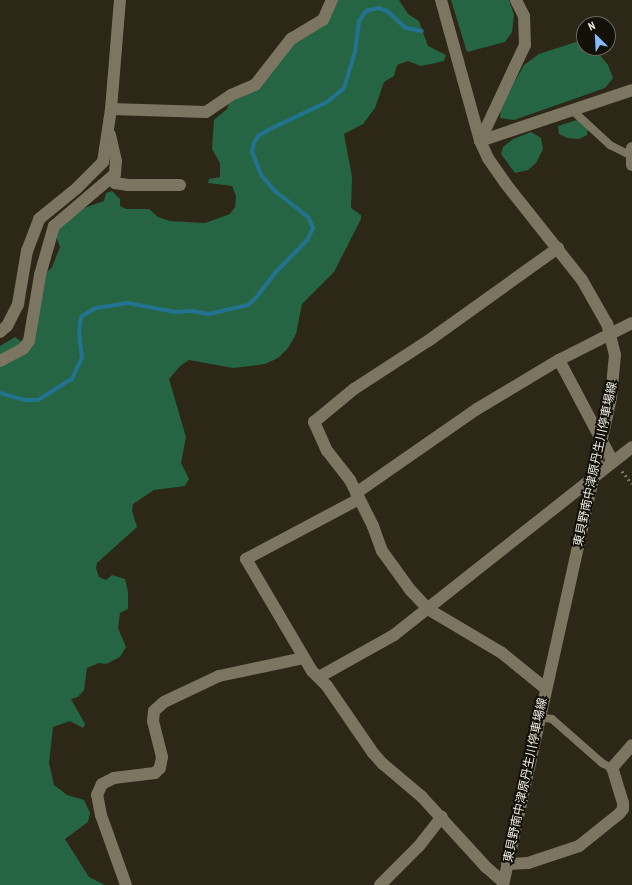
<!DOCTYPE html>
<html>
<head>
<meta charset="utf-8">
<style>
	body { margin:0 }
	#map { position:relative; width:632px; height:885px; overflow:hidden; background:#2c2717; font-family:"PT Sans Narrow","Noto Sans JP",sans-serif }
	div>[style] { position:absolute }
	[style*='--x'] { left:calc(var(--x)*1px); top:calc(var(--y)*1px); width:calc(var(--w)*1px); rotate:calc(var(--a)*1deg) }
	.forest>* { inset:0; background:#266543 }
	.stream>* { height:4px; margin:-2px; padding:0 2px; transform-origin:2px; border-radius:2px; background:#237390 }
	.path>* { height:2.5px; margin-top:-1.25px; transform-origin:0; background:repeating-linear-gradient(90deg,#7f7b6d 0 2px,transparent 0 5px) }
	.service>* { height:8px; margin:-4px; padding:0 4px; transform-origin:4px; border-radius:4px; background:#7b7562 }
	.minor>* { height:12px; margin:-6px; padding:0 6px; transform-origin:6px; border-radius:6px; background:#7b7562 }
	.secondary>* { height:12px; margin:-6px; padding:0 6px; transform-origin:6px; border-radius:6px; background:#7b7562 }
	span { translate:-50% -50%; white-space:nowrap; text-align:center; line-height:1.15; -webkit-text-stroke:4px #121009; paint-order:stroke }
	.street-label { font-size:12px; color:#efece1 }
	.north { position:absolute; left:576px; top:16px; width:40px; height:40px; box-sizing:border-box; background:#121009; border:1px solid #6a685f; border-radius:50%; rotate:336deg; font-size:11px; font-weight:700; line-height:16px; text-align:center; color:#efece1 }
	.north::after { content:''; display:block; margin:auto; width:14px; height:18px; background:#83bcfb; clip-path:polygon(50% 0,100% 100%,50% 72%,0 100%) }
</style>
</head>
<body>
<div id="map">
	<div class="forest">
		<div style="clip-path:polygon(336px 0,399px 0,408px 14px,419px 21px,428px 46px,446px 55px,444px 61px,421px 66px,408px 61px,397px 65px,394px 76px,384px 82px,375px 108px,363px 124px,344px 134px,352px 177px,351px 208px,361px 215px,361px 219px,334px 272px,302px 304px,296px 334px,288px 348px,278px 358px,265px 364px,233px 368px,189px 360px,180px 366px,169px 379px,186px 437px,181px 463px,189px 479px,185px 486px,154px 490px,133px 504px,132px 511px,137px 527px,97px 563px,96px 568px,99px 577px,106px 580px,112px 575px,125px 579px,128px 592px,128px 609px,120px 613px,118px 628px,126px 647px,120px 657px,106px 664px,99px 663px,87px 668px,84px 690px,78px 697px,71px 699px,85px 724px,83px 728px,70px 721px,53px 727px,49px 763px,54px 785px,67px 795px,84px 800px,90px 813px,88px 822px,65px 839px,89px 877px,105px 885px,0 885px,0 366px,17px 358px,46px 273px,52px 267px,60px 247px,55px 234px,58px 228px,84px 208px,104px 201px,106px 193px,112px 191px,120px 199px,120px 206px,126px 209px,149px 209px,158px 217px,170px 221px,205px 223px,230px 214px,235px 207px,236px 196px,232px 186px,208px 183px,209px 179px,220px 177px,220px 163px,212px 149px,214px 120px,227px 109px,231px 99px,285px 51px)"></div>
		<div style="clip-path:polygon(451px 0,509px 0,514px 15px,512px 32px,505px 42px,467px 52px)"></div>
		<div style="clip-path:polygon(579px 41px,584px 45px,584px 48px,599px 54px,608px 65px,613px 78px,605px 88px,514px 120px,500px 118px,501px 106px,524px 65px,539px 54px)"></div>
		<div style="clip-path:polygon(577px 120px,588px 129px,587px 135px,579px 139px,567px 138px,559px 134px,558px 126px)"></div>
		<div style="clip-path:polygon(531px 132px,541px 138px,543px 149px,536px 163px,528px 170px,515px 173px,501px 154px,503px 147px,513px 139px)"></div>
		<div style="clip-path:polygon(15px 337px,22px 342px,21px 347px,0 356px,0 346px)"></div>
	</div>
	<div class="stream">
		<div style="--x:0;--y:393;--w:26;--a:16"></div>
		<div style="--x:25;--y:400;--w:13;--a:0"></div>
		<div style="--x:38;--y:400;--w:40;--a:-32"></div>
		<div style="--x:72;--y:379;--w:23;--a:-65"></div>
		<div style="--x:82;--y:358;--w:23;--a:-97"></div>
		<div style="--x:79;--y:335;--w:13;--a:-86"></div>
		<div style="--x:80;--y:322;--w:6;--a:-72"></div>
		<div style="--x:82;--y:316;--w:16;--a:-30"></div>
		<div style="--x:96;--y:308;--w:32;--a:-9"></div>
		<div style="--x:128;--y:303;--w:48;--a:10.8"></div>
		<div style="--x:175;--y:312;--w:17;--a:-3"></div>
		<div style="--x:192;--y:311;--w:17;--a:10"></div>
		<div style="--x:209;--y:314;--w:40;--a:-13"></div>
		<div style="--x:248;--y:305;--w:8;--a:-40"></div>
		<div style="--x:254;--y:300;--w:34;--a:-52"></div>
		<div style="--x:275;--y:273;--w:47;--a:-45.9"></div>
		<div style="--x:308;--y:239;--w:12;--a:-66"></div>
		<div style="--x:313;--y:228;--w:12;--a:-114"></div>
		<div style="--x:308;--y:217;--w:42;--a:-141.8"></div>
		<div style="--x:275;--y:191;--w:21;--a:-131"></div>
		<div style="--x:261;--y:175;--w:26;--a:-111"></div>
		<div style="--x:252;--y:151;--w:8;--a:-76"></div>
		<div style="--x:254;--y:143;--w:8;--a:-60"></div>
		<div style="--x:258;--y:136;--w:12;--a:-31"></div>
		<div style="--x:268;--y:130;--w:65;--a:-25.4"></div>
		<div style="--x:327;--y:102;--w:22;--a:-39"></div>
		<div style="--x:344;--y:88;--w:39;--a:-73"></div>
		<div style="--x:355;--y:51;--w:30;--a:-82"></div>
		<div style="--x:359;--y:21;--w:12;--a:-55"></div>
		<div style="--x:366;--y:11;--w:13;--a:-13"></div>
		<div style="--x:379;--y:8;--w:9;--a:21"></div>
		<div style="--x:387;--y:11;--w:25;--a:42"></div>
		<div style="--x:406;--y:28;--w:16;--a:11"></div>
	</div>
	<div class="path">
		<div style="--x:622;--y:471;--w:16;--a:52"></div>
	</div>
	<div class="service">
		<div style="--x:572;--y:110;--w:52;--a:42.6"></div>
		<div style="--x:610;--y:145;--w:22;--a:27"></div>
		<div style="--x:539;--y:717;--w:13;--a:9"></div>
		<div style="--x:552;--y:719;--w:67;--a:41.3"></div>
		<div style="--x:602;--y:763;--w:11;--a:27"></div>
	</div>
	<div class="minor">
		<div style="--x:441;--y:0;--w:146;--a:74.5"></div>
		<div style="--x:111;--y:109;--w:95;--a:1.8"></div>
		<div style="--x:206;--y:112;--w:30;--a:-34"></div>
		<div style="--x:231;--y:95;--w:26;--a:-23"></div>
		<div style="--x:255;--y:85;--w:58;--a:-52"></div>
		<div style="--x:291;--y:39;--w:37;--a:-31"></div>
		<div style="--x:323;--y:20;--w:22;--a:-66"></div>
		<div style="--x:480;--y:141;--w:106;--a:-64.9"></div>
		<div style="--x:525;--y:45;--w:29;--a:-92"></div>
		<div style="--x:524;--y:16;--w:18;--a:-117"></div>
		<div style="--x:632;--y:148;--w:17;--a:90"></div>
		<div style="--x:111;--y:179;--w:6;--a:45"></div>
		<div style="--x:115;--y:183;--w:13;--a:9"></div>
		<div style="--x:128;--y:185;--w:52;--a:0"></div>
		<div style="--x:0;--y:332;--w:9;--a:-41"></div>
		<div style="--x:7;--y:326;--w:25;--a:-63"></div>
		<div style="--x:18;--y:304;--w:54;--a:-80.4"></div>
		<div style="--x:27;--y:251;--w:34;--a:-69"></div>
		<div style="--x:39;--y:219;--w:49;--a:-39.2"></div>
		<div style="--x:77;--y:188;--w:37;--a:-45"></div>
		<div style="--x:103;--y:162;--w:54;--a:-81.4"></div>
		<div style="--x:111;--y:109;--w:109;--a:-85.3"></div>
		<div style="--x:559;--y:360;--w:115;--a:62.1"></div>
		<div style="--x:0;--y:361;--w:26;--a:-28"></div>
		<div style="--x:23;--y:349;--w:10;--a:-53"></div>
		<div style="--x:29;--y:341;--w:67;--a:-80.5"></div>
		<div style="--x:40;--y:275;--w:51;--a:-74.1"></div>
		<div style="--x:54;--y:226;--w:80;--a:-40.4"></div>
		<div style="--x:115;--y:174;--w:13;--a:-86"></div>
		<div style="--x:116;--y:161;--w:27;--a:-103"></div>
		<div style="--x:356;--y:493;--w:147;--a:-34.8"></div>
		<div style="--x:477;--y:409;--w:96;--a:-30.9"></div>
		<div style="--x:559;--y:360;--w:82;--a:-26.9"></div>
		<div style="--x:359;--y:499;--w:128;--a:152"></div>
		<div style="--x:246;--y:559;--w:130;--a:59.5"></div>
		<div style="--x:312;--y:671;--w:21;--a:45"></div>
		<div style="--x:327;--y:686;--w:81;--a:55.5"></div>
		<div style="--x:373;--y:753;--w:15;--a:48"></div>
		<div style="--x:383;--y:764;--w:51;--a:40.2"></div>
		<div style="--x:422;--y:797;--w:95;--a:47.6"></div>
		<div style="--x:486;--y:867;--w:23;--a:41"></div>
		<div style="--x:319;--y:677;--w:86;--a:-29.2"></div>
		<div style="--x:394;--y:635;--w:303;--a:-38.3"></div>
		<div style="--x:545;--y:688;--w:55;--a:-140.9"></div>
		<div style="--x:502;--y:653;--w:86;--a:-149.3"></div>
		<div style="--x:428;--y:609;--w:25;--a:-133"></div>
		<div style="--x:411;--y:591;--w:49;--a:-125.9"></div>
		<div style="--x:382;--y:551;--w:27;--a:-110"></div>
		<div style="--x:373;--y:526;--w:51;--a:-116.6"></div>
		<div style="--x:350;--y:480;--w:37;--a:-128"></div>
		<div style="--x:327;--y:451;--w:32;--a:-114"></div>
		<div style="--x:314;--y:422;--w:52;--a:-39.5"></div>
		<div style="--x:354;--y:389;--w:88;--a:-33"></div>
		<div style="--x:428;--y:341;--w:160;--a:-35.6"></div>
		<div style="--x:507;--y:864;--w:21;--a:-3"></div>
		<div style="--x:528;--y:863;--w:54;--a:-18.4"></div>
		<div style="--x:579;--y:846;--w:51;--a:-38.7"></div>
		<div style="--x:619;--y:814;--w:6;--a:-51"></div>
		<div style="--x:623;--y:809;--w:6;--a:-90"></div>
		<div style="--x:623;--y:803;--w:37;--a:-107"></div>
		<div style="--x:612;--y:768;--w:30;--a:-49"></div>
		<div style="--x:126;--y:885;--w:74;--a:-109.7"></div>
		<div style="--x:101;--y:815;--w:20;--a:-101"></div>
		<div style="--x:97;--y:795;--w:12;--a:-66"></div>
		<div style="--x:102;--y:784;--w:13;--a:-27"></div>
		<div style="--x:114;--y:778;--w:41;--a:-7"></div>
		<div style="--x:155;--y:773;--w:7;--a:-45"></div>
		<div style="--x:160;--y:768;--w:11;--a:-80"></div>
		<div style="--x:162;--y:757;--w:37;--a:-104"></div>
		<div style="--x:153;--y:721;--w:10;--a:-84"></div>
		<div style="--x:154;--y:711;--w:13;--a:-42"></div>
		<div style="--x:164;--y:702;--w:61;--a:-25.3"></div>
		<div style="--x:219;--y:676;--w:87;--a:-12"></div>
		<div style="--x:380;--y:885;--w:55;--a:-45"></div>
		<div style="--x:419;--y:846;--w:37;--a:-52"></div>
	</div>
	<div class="secondary">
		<div style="--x:503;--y:885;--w:500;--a:-77.5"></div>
		<div style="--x:611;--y:397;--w:42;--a:-84.6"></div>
		<div style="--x:615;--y:355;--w:32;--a:-104"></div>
		<div style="--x:607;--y:324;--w:51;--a:-119.6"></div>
		<div style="--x:582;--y:280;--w:122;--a:-128.4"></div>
		<div style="--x:506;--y:184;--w:32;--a:-125"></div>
		<div style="--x:488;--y:158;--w:19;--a:-115"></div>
		<div style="--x:480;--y:141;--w:160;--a:-18.5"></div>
	</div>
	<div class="street-label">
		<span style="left:595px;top:464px;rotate:-78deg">東貝野南中津原丹生川停車場線</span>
		<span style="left:525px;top:780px;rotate:-78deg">東貝野南中津原丹生川停車場線</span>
	</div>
	<div class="north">N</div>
</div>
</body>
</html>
